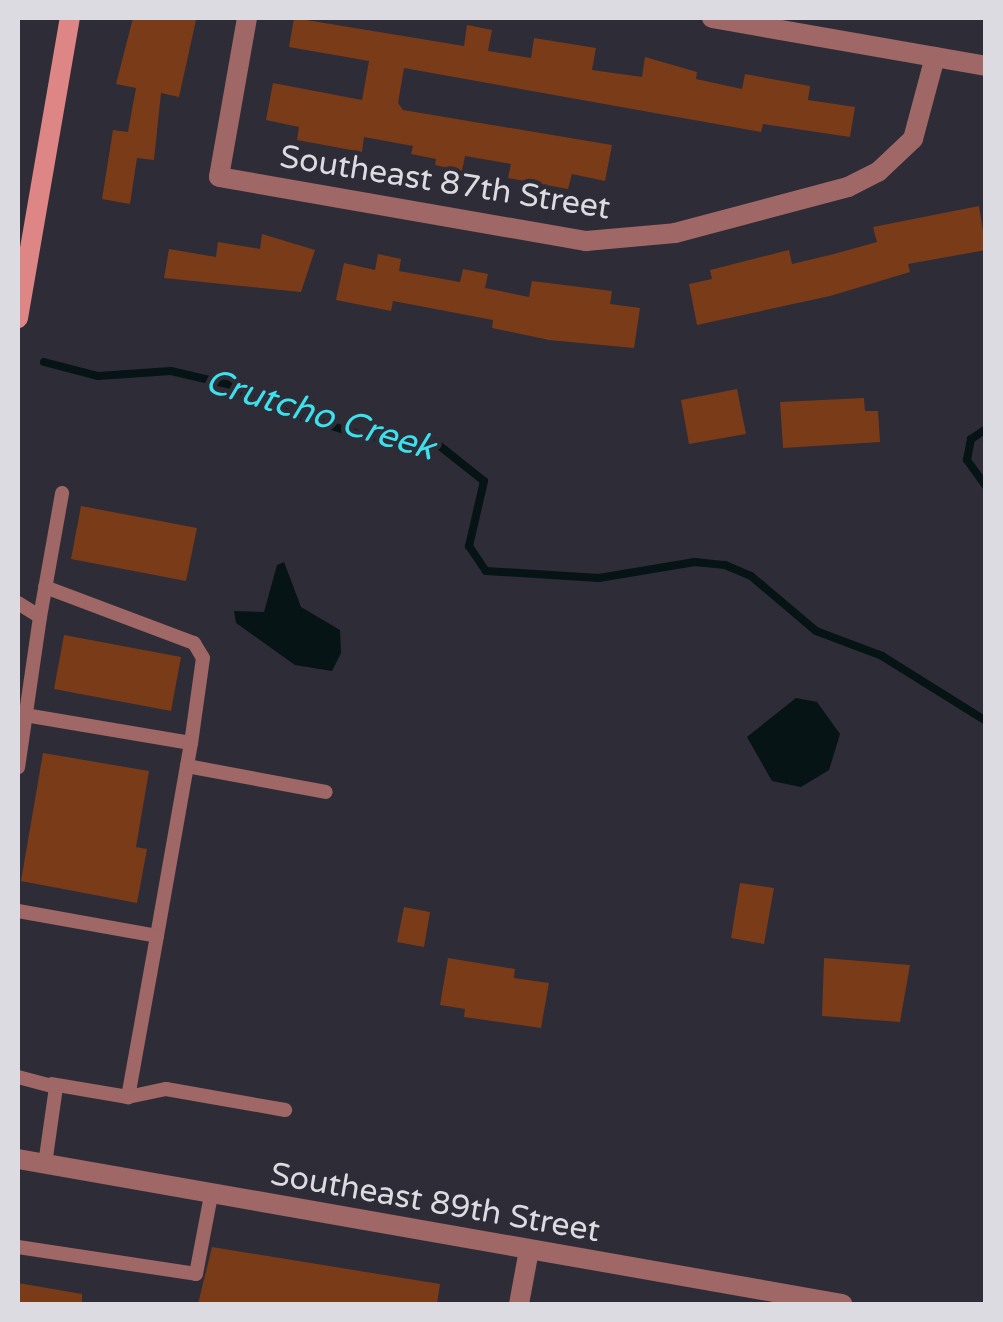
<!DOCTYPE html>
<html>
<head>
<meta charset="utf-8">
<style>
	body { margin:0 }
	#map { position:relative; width:1003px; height:1322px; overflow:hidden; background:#2e2c36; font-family:"Varela Round",sans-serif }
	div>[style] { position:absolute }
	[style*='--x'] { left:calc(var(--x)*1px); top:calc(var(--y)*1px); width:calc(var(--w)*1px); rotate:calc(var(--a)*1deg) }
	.water>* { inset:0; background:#061415 }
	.stream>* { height:8px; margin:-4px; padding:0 4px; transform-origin:4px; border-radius:4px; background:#061415 }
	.building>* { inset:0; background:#7a3b18 }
	.service>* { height:14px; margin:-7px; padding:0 7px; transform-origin:7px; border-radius:7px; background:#9f6766 }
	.minor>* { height:20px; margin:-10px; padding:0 10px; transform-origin:10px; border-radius:10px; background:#9f6766 }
	.tertiary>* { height:20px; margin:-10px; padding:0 10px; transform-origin:10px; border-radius:10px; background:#9f6766 }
	.secondary>* { height:20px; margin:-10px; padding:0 10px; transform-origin:10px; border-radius:10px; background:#de8685 }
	span { translate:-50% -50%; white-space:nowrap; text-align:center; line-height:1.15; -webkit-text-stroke:9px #2e2c36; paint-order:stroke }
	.street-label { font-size:32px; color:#dcdbe2 }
	.water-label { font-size:35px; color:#3ce1ed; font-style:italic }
	.frame { position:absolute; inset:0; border:20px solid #dcdbe2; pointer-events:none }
</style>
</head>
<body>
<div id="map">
	<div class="water">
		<div style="clip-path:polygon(284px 562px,301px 607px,340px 630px,341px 653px,332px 671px,295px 665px,236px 623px,234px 611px,264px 612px,277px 565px)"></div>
		<div style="clip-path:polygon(796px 698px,817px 702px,840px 734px,829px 770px,801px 787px,772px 781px,747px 737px)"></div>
	</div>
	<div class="stream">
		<div style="--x:44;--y:362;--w:56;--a:14.5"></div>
		<div style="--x:98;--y:376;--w:73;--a:-3.9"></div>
		<div style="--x:171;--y:371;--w:62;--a:13.1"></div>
		<div style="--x:231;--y:385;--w:41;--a:31"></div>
		<div style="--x:266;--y:406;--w:99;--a:17"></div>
		<div style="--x:361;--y:435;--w:75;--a:6.1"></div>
		<div style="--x:436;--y:443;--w:61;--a:38.4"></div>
		<div style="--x:484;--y:481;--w:67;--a:103"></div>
		<div style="--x:469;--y:546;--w:30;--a:56"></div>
		<div style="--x:486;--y:571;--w:113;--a:3.5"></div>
		<div style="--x:599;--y:578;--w:97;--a:-9.5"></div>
		<div style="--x:695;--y:562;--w:30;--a:6"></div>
		<div style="--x:725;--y:565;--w:28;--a:23"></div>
		<div style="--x:751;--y:576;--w:85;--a:40.2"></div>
		<div style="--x:816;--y:631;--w:71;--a:20.7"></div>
		<div style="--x:882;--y:656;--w:123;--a:32"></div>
		<div style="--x:986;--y:429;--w:18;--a:146"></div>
		<div style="--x:971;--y:439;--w:21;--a:101"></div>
		<div style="--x:967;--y:460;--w:32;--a:54"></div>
	</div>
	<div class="building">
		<div style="clip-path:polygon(133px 18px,196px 20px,179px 97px,161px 93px,154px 160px,137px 158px,130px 204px,102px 199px,113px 130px,128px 132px,136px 88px,116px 84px)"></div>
		<div style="clip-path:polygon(294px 18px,464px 46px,467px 25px,492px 30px,488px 51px,531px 58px,534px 38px,596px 48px,592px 70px,642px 77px,645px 57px,697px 72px,696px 79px,742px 89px,745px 74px,810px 86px,808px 100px,855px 107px,850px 137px,763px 124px,761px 132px,404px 68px,398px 103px,403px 110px,612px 145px,605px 181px,572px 174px,568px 189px,508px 178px,511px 164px,465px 156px,462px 171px,435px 165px,436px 159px,411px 154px,413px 146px,364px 137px,362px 152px,297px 140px,299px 127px,266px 120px,273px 83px,362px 100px,369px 61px,289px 47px)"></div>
		<div style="clip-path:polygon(979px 206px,986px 250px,908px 264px,910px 272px,830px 296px,697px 325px,689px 284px,712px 279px,710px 270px,789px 250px,792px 264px,834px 254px,877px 242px,873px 227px)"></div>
		<div style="clip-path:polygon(262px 234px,315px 250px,301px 292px,164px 278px,169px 249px,216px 257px,218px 242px,260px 249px)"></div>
		<div style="clip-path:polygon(378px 254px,401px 259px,399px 271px,460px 282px,463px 269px,488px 274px,485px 288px,529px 297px,532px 281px,612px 291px,610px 304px,640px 308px,634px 348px,549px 340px,492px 328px,493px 320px,393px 301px,391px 311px,336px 300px,344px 263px,375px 270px)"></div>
		<div style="clip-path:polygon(737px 389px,746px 434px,689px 444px,681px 400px)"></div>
		<div style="clip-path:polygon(864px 398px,865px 411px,878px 411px,880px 442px,783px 448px,780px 402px)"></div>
		<div style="clip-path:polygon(81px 506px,197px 528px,186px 581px,71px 559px)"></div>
		<div style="clip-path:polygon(64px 635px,181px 657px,171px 711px,54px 689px)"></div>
		<div style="clip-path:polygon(43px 753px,149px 771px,136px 847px,147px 849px,137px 903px,21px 881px)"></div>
		<div style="clip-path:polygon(740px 883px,774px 888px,764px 944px,731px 938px)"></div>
		<div style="clip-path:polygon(404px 907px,430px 912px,424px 947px,397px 942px)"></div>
		<div style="clip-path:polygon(448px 958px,515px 969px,514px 978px,549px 983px,541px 1028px,464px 1017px,465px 1009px,440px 1005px)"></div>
		<div style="clip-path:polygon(824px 958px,910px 965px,900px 1022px,822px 1016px)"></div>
		<div style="clip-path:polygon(212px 1247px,440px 1284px,437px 1304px,198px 1304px)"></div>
		<div style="clip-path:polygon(18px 1283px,82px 1294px,82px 1304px,18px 1304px)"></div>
	</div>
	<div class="service">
		<div style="--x:45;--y:587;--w:159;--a:20.6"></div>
		<div style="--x:194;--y:643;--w:17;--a:59"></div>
		<div style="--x:203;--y:658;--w:86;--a:98"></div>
		<div style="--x:18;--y:603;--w:26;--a:32"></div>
		<div style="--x:40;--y:617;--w:152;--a:98.3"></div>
		<div style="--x:40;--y:617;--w:126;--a:-79.9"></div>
		<div style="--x:25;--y:715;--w:168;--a:9.6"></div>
		<div style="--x:191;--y:743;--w:196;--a:100"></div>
		<div style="--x:187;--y:766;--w:141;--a:10.6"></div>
		<div style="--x:18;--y:911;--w:141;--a:10.2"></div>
		<div style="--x:157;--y:936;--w:164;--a:100.2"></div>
		<div style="--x:128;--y:1097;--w:77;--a:-170.3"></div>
		<div style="--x:18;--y:1077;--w:39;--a:15"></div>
		<div style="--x:56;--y:1087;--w:78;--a:98.1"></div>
		<div style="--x:128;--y:1097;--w:39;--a:-12"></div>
		<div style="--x:166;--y:1089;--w:121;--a:10"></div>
		<div style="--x:18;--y:1247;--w:180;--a:8.6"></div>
		<div style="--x:196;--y:1274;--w:80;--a:-79.2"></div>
	</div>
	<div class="minor">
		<div style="--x:247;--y:18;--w:161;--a:100"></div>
		<div style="--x:219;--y:177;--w:373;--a:9.9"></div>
		<div style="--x:586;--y:241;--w:89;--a:-5.1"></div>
		<div style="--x:675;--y:233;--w:179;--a:-14.9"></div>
		<div style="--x:848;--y:187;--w:34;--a:-27"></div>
		<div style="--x:878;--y:172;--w:48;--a:-43.3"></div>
		<div style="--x:913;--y:139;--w:85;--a:-75"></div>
		<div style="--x:712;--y:18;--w:278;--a:9.9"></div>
		<div style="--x:519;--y:1304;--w:55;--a:-79.5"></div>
	</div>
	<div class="tertiary">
		<div style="--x:18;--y:1159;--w:837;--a:9.98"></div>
	</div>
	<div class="secondary">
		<div style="--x:18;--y:318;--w:304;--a:-80.2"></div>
	</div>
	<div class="street-label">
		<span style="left:445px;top:183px;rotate:9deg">Southeast 87th Street</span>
		<span style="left:435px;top:1203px;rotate:10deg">Southeast 89th Street</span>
	</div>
	<div class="water-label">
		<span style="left:320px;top:415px;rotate:17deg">Crutcho Creek</span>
	</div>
	<div class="frame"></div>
</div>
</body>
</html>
